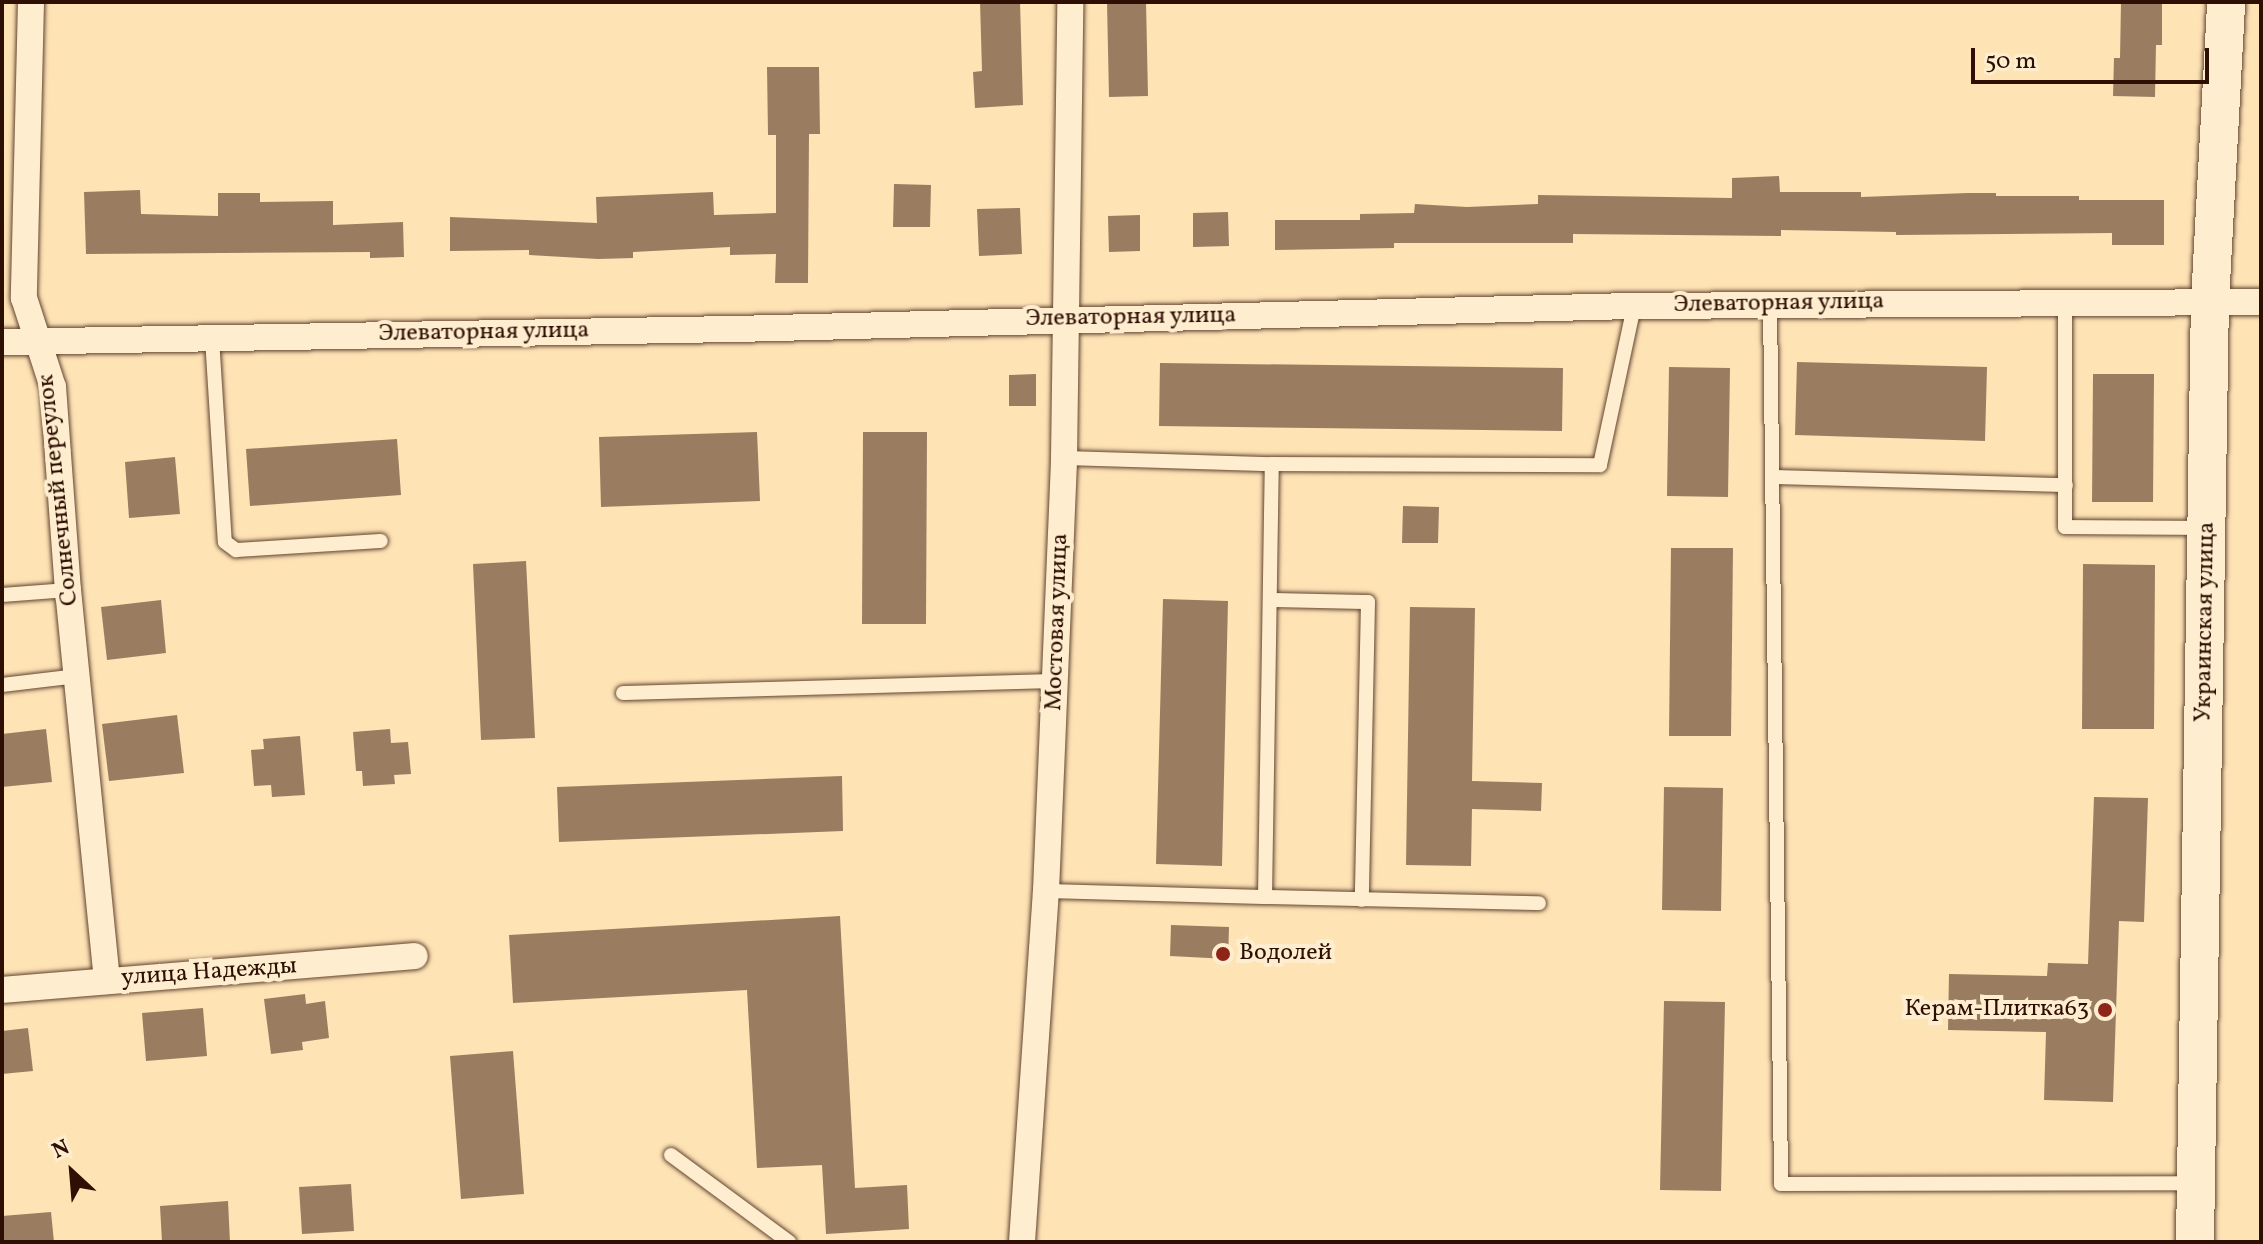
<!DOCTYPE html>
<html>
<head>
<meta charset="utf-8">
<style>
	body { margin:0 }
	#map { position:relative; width:2263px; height:1244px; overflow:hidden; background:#fee3b5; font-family:Vollkorn,serif }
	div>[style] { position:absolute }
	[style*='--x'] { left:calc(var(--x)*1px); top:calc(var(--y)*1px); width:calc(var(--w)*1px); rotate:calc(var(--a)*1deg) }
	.building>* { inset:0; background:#9a7d60 }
	.roads { filter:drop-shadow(0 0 2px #624430) drop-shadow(0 0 2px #624430) }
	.lane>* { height:14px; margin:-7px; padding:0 7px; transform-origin:7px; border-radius:7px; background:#feedcf }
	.street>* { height:26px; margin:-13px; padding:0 13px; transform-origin:13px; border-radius:13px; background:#feedcf }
	.secondary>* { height:38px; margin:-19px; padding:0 19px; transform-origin:19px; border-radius:19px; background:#feedcf }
	.dots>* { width:22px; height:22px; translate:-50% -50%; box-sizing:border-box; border:4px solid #feedcf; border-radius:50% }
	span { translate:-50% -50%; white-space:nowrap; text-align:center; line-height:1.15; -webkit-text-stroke:8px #feedcf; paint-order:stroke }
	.street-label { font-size:24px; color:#2e0f03 }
	.poi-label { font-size:24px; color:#2e0f03 }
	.left { translate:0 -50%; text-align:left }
	.right { translate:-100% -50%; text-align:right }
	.frame { position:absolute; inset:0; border:4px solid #2e0f03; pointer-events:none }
	.north { position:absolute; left:32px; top:1132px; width:80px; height:80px; -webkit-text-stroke:6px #feedcf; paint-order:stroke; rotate:334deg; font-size:22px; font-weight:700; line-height:32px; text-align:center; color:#2e0f03 }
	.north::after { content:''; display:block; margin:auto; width:28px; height:36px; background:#2e0f03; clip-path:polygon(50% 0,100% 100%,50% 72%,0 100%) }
	.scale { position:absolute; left:1971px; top:48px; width:238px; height:36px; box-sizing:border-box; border:4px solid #2e0f03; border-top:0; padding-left:10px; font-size:24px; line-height:28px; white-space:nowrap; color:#2e0f03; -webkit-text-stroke:6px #feedcf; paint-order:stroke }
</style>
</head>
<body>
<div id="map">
	<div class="building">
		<div style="clip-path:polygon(980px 2px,1020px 2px,1023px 105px,975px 108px,973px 72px,982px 71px)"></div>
		<div style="clip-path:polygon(1107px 2px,1146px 2px,1148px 96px,1109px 97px)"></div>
		<div style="clip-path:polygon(2121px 2px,2162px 2px,2162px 45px,2156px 45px,2155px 97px,2113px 96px,2114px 58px,2120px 58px)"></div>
		<div style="clip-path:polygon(767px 67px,819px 67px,820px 134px,809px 134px,808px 283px,775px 283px,776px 254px,730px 255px,730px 247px,633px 252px,633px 258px,598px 259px,529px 255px,529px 250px,450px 251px,450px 217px,597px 223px,596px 197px,713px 192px,714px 215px,776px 213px,776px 135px,768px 135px)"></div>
		<div style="clip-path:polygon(1779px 176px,1780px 192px,1861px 192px,1861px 197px,1968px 193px,1996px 193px,1996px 196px,2079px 196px,2079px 200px,2164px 200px,2164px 245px,2112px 245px,2112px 233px,1896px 235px,1896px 232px,1781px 230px,1781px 236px,1573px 234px,1573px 243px,1394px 243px,1394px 248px,1275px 250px,1275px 220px,1360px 220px,1360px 214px,1414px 213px,1415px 204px,1467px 207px,1538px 204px,1538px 195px,1732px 198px,1732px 178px)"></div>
		<div style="clip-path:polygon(894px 184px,931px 185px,930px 227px,893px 227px)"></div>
		<div style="clip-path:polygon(140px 190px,141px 214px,218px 216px,218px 193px,260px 193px,260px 202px,333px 201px,333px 225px,403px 222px,404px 257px,370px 258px,370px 252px,86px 254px,84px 192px)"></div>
		<div style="clip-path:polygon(1020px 208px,1022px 254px,979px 256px,977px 209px)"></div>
		<div style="clip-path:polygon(1228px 212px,1229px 246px,1193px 247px,1193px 213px)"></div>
		<div style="clip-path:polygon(1140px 215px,1140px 251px,1109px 252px,1108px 216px)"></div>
		<div style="clip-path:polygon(1797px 362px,1987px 367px,1985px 441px,1795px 435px)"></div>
		<div style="clip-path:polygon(1160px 363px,1563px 368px,1562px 431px,1159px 426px)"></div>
		<div style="clip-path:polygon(1669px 367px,1730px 368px,1728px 497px,1667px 496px)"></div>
		<div style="clip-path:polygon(1036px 374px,1036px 406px,1009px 406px,1009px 375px)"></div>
		<div style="clip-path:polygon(2093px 374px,2154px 374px,2153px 502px,2092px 502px)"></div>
		<div style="clip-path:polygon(757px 432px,760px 501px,601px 507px,599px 437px)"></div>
		<div style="clip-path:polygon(863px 432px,927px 432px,926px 624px,862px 624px)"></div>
		<div style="clip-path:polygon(397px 439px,401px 495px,250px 506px,246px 449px)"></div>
		<div style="clip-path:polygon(175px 457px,180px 514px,129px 518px,125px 462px)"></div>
		<div style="clip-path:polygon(1403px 506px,1439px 507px,1438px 543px,1402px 543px)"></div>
		<div style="clip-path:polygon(1671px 548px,1733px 548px,1731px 736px,1669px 736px)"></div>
		<div style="clip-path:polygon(526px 561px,535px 738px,481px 740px,473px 564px)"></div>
		<div style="clip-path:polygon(2083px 564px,2155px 565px,2154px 729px,2082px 729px)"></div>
		<div style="clip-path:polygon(1163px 599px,1228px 601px,1222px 866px,1156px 864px)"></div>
		<div style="clip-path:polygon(161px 600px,166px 653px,107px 660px,101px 607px)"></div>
		<div style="clip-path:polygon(1410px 607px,1475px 608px,1472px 781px,1542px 783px,1541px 811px,1472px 809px,1471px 866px,1406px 865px)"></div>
		<div style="clip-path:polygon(177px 715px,184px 773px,109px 781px,102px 724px)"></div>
		<div style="clip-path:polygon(46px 729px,52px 782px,2px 787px,2px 734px)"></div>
		<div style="clip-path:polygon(390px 729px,391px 743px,408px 742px,411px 774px,394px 775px,395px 784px,363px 786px,362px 771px,356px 771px,353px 732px)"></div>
		<div style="clip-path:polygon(300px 736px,305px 795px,272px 797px,271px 785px,254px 786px,251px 750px,264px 749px,263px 739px)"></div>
		<div style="clip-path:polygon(842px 776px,843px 831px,559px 842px,557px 787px)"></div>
		<div style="clip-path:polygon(1664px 787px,1723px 788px,1721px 911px,1662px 910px)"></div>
		<div style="clip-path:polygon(2094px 797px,2148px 798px,2144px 922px,2119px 921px,2113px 1102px,2044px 1100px,2046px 1032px,1948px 1030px,1949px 974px,2047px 976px,2048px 963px,2088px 964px)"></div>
		<div style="clip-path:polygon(840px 916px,855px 1188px,907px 1185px,909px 1229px,826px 1234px,822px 1165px,757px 1168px,747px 990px,513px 1003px,509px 935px)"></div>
		<div style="clip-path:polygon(1171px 925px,1229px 927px,1228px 959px,1170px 956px)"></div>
		<div style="clip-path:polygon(305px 994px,306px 1004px,325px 1001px,329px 1038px,302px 1042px,303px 1050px,271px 1054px,264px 999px)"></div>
		<div style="clip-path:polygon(1664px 1001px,1725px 1002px,1721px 1191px,1660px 1190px)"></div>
		<div style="clip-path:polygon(203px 1008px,207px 1056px,146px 1061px,142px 1013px)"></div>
		<div style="clip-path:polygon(28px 1028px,33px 1071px,2px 1074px,2px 1031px)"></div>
		<div style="clip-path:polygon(513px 1051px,524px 1194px,461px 1199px,450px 1056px)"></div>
		<div style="clip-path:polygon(351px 1184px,354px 1231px,302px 1234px,299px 1187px)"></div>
		<div style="clip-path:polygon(228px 1201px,230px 1242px,162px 1242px,160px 1206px)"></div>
		<div style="clip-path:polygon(51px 1212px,54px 1242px,2px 1242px,2px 1216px)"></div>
	</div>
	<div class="roads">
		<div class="lane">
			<div style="--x:2065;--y:302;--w:225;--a:90"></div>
			<div style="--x:2065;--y:527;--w:138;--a:0.4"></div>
			<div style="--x:1770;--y:304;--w:880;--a:89.28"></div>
			<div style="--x:1781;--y:1184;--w:412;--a:-0.1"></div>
			<div style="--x:212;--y:338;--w:204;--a:86.4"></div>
			<div style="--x:225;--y:542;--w:14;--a:36"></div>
			<div style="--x:236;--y:550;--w:145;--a:-3.6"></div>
			<div style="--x:1064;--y:458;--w:208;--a:1.7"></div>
			<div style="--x:1773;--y:477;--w:293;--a:1.6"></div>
			<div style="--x:2;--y:595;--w:66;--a:-4.3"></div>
			<div style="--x:1270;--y:600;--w:98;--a:1.2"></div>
			<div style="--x:1368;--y:602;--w:298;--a:91.2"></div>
			<div style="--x:2;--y:685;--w:76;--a:-6.8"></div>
			<div style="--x:623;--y:693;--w:432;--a:-1.6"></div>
			<div style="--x:1046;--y:891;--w:219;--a:1.6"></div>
			<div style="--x:1265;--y:897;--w:433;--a:-89.1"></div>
			<div style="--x:1272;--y:464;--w:328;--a:0.2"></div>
			<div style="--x:1600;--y:465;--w:163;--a:-77.9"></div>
			<div style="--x:1265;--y:897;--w:274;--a:1.3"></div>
			<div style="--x:671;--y:1155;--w:147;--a:36.4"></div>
		</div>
		<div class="street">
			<div style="--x:31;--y:2;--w:296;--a:91.4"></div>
			<div style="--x:24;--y:298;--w:94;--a:72"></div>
			<div style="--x:53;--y:387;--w:204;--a:85.8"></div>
			<div style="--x:68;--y:590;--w:393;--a:84.3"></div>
			<div style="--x:2;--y:342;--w:733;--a:-1.02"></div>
			<div style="--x:735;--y:329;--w:899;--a:-1.47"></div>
			<div style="--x:1634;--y:306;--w:627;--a:-0.37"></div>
			<div style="--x:2;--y:990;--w:414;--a:-4.7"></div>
			<div style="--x:1022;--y:1242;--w:352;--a:-86.1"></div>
			<div style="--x:1046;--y:891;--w:433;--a:-87.6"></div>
			<div style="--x:1064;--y:458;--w:456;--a:-89.2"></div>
		</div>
		<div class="secondary">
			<div style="--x:2195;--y:1242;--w:941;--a:-89.09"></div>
			<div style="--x:2210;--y:301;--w:299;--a:-86.9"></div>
		</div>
	</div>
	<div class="dots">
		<div style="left:1223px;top:954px;background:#8f2418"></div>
		<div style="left:2105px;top:1010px;background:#8f2418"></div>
	</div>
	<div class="street-label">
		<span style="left:1779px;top:304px;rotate:-1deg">Элеваторная улица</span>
		<span style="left:1131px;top:318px;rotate:-1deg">Элеваторная улица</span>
		<span style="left:484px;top:333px;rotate:-1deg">Элеваторная улица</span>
		<span style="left:59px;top:490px;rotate:-96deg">Солнечный переулок</span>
		<span style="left:1058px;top:622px;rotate:-88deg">Мостовая улица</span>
		<span style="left:2206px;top:622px;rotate:-89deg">Украинская улица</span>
		<span style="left:209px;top:973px;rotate:-4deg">улица Надежды</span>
	</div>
	<div class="poi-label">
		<span class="left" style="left:1239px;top:954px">Водолей</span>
		<span class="right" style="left:2089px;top:1010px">Керам-Плитка63</span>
	</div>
	<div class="frame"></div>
	<div class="north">N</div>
	<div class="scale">50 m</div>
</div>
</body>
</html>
